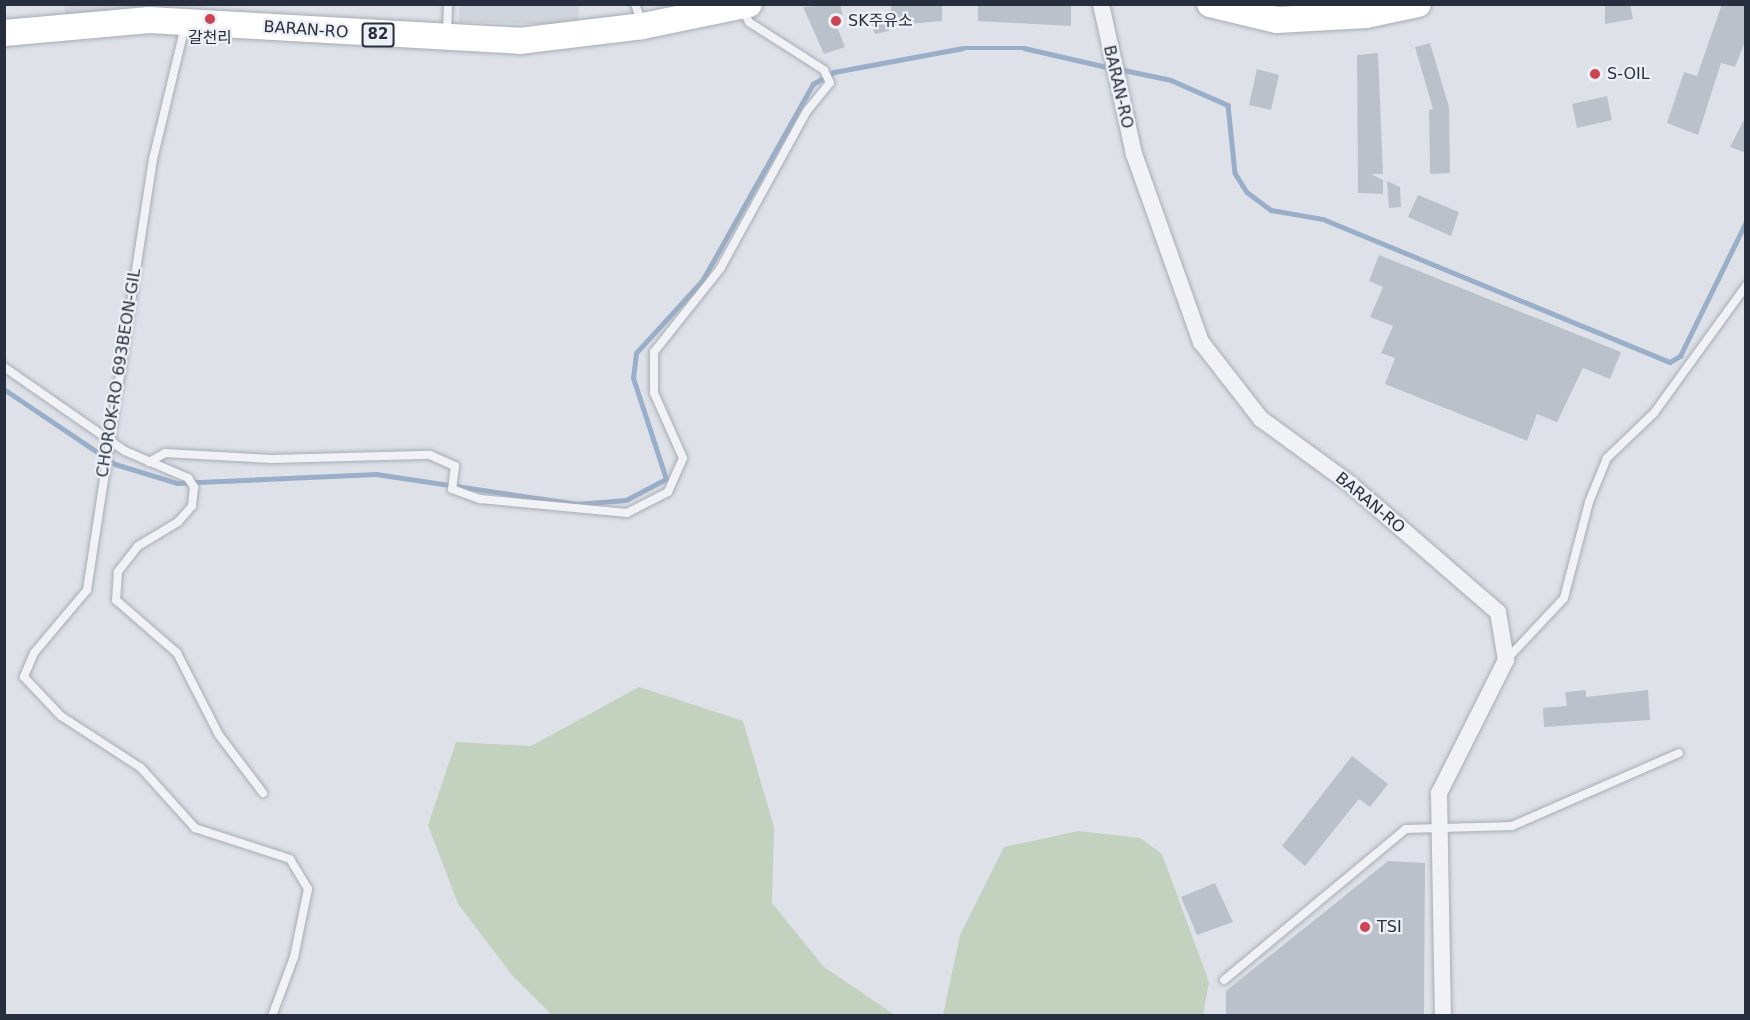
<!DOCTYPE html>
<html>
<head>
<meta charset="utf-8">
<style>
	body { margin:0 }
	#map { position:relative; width:1750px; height:1020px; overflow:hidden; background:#dee2e8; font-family:"DejaVu Sans","Noto Sans KR",sans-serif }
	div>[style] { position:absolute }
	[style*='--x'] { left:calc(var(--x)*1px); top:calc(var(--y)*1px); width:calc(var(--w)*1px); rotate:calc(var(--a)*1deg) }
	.built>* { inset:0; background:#d0d4dc }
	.green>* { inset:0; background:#c3d1bf }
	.stream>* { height:4.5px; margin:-2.25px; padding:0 2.25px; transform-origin:2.25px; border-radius:2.25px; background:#99aec8 }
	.building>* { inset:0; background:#bbc1ca }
	.roads { filter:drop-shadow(0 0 2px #a7acb5) drop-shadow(0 0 2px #a7acb5) }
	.lane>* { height:8px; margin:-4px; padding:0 4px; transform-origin:4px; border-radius:4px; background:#f1f2f6 }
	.street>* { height:16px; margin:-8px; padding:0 8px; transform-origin:8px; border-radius:8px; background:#f1f2f6 }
	.primary>* { height:26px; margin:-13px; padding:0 13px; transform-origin:13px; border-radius:13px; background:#fff }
	.dots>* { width:16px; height:16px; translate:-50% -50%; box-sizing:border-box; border:3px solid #edf0f5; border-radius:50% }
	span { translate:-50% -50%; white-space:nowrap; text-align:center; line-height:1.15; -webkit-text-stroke:4.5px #edf0f5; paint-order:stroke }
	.shield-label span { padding:2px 4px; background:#edf0f5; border:2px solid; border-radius:4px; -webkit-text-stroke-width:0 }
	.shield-label { font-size:15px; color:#272f3e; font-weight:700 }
	.poi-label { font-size:16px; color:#272f3e }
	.left { translate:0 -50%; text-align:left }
	.street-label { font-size:16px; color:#272f3e }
	.frame { position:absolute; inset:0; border:6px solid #272f3e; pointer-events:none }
</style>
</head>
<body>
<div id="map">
	<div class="built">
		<div style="clip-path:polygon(171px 4px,67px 15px,64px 5px)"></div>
		<div style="clip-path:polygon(459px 5px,579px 5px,578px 25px,459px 22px)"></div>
	</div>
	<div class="green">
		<div style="clip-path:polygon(639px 687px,743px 721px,774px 827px,772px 903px,824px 967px,895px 1015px,552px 1015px,512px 975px,458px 904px,428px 825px,456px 742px,531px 746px)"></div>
		<div style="clip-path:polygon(1078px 831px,1140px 838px,1162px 854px,1209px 982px,1203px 1015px,943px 1015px,960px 935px,1004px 847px)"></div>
	</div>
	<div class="stream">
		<div style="--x:1119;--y:69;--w:53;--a:11.9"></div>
		<div style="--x:1171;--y:80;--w:62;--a:23.7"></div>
		<div style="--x:1228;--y:105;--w:68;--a:84.1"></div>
		<div style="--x:1235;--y:173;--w:22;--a:58"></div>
		<div style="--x:1247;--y:192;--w:30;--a:37"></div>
		<div style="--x:1271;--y:210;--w:53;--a:9.8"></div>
		<div style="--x:1323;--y:219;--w:375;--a:22.4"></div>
		<div style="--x:1670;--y:362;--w:12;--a:-31"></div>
		<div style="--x:1680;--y:356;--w:149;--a:-63.8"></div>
		<div style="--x:4;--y:389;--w:134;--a:34"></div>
		<div style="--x:115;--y:464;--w:65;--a:17"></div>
		<div style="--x:177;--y:483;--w:199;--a:-2.6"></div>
		<div style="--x:376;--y:474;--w:203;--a:8.5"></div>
		<div style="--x:577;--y:504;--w:49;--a:-4.7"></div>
		<div style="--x:626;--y:500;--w:45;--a:-27.7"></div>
		<div style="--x:666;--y:479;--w:106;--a:-108.1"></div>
		<div style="--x:633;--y:378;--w:25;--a:-83"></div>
		<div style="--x:636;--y:353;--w:98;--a:-47.5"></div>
		<div style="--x:702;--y:281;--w:226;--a:-60.6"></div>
		<div style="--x:813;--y:84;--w:24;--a:-30"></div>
		<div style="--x:834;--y:72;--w:131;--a:-10.5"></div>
		<div style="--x:963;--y:48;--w:61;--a:0"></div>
		<div style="--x:1024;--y:48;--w:89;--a:12.9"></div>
	</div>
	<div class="building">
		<div style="clip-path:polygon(840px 4px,843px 16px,834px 19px,845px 47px,824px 54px,803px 7px)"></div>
		<div style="clip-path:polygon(891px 4px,942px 4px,942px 21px,888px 26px,889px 31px,875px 34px,869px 17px,891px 12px)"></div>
		<div style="clip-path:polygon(978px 4px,1071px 4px,1071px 26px,978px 21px)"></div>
		<div style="clip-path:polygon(1605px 4px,1630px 4px,1633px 19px,1605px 24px)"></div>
		<div style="clip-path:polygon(1722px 4px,1746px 4px,1746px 39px,1735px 67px,1721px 63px,1698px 135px,1667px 123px,1684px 72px,1697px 76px)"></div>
		<div style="clip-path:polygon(1430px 43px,1449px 107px,1450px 173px,1430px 174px,1429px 110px,1433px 109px,1415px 47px)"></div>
		<div style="clip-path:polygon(1378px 53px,1383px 174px,1371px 174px,1383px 180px,1383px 194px,1358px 193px,1357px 55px)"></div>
		<div style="clip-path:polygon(1257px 69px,1279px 75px,1271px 110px,1249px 105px)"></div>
		<div style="clip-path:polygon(1607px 96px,1612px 120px,1577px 128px,1572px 104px)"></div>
		<div style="clip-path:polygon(1746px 116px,1746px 153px,1730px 147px)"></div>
		<div style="clip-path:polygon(1387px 181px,1400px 187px,1401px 207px,1389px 208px)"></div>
		<div style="clip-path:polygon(1418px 195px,1459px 212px,1451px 236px,1408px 217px)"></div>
		<div style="clip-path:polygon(1379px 255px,1621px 352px,1610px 379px,1583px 368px,1557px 422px,1537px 414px,1527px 441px,1385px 384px,1395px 358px,1381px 353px,1393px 326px,1370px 317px,1383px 287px,1369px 281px)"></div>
		<div style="clip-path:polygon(1586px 690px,1586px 697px,1648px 690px,1650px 720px,1544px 727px,1543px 708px,1567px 706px,1565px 692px)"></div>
		<div style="clip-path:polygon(1352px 756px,1388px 784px,1370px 807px,1359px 799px,1305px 866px,1282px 846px)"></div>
		<div style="clip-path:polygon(1388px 861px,1425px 863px,1424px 1016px,1226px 1016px,1226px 991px)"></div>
		<div style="clip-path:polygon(1215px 883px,1233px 922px,1197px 935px,1181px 897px)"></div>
	</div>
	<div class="roads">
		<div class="lane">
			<div style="--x:635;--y:4;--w:20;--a:70"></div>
			<div style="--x:185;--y:26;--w:137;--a:103.5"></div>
			<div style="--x:153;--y:159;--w:436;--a:98.7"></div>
			<div style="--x:87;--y:590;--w:82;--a:130.1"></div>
			<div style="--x:34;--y:653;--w:26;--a:113"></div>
			<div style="--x:24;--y:677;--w:54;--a:46.5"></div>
			<div style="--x:61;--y:716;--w:95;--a:33"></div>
			<div style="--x:141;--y:768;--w:81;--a:48"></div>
			<div style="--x:195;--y:828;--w:100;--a:18.1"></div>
			<div style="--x:290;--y:859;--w:35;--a:59"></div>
			<div style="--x:308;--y:889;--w:69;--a:101.6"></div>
			<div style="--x:294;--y:957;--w:63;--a:110.4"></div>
			<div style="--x:447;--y:33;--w:29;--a:-88"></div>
			<div style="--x:4;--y:367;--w:147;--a:34.8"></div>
			<div style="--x:125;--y:451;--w:69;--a:23.2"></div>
			<div style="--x:188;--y:478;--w:11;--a:56"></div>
			<div style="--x:194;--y:487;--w:19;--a:96"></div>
			<div style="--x:192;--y:506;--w:21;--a:131"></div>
			<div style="--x:178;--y:522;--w:47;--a:149"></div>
			<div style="--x:138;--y:546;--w:33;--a:128"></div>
			<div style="--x:118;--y:572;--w:28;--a:94"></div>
			<div style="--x:116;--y:600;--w:81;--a:41"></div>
			<div style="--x:177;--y:653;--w:92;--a:62.9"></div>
			<div style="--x:219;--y:735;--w:73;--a:52.8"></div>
			<div style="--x:149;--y:462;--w:18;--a:-29"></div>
			<div style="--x:165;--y:453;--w:107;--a:3.2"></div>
			<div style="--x:272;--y:459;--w:158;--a:-1.5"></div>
			<div style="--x:430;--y:455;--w:27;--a:24"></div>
			<div style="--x:455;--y:466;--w:23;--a:97"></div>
			<div style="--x:452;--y:489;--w:30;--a:20"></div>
			<div style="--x:480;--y:499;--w:148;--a:5.4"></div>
			<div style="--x:627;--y:513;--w:46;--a:-27.1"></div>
			<div style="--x:668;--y:492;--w:37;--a:-66"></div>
			<div style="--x:683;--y:458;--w:71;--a:-114"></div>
			<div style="--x:654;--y:393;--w:41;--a:-90"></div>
			<div style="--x:654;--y:352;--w:106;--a:-51.5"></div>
			<div style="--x:720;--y:269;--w:180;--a:-61.2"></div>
			<div style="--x:807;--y:111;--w:36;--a:-51"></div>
			<div style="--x:830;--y:83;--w:14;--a:-115"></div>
			<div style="--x:824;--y:70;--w:89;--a:-147.4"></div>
			<div style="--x:749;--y:22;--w:13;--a:-117"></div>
			<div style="--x:1507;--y:659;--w:83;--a:-46.9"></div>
			<div style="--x:1564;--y:598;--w:99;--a:-75.4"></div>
			<div style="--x:1589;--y:502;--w:48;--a:-67.8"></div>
			<div style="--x:1607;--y:458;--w:65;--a:-43.8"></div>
			<div style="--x:1654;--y:413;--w:157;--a:-54.1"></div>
			<div style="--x:1224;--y:980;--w:236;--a:-39.7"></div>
			<div style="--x:1406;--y:829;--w:106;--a:-1.6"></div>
			<div style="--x:1512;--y:826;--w:182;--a:-23.6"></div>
		</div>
		<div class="street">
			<div style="--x:1101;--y:4;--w:154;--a:77.6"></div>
			<div style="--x:1134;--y:154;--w:200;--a:70.4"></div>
			<div style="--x:1201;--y:342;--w:98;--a:52.1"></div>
			<div style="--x:1261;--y:419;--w:110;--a:36.1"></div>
			<div style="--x:1350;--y:484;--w:196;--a:40.9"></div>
			<div style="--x:1498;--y:612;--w:49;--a:80.5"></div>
			<div style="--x:1506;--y:660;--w:149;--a:116.7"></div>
			<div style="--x:1439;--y:793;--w:223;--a:89"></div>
		</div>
		<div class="primary">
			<div style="--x:1210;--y:4;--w:69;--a:13.4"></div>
			<div style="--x:1277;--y:20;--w:89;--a:-3.2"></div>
			<div style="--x:1366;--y:15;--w:53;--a:-11.9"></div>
			<div style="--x:4;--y:33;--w:146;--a:-5.1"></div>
			<div style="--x:149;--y:20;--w:371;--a:3.2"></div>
			<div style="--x:519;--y:41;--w:125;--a:-6.9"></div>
			<div style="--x:643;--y:26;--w:108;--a:-11.7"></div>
		</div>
	</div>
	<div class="dots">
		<div style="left:210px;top:19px;background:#cd4354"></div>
		<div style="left:836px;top:21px;background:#cd4354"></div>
		<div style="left:1595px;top:74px;background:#cd4354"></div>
		<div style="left:1365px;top:927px;background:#cd4354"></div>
	</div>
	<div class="shield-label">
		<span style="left:378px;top:35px">82</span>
	</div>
	<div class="poi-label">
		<span class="left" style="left:848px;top:21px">SK주유소</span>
		<span style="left:210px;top:38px">갈천리</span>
		<span class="left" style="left:1607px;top:74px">S-OIL</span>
		<span class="left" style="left:1377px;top:927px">TSI</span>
	</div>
	<div class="street-label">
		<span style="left:306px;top:30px;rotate:4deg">BARAN-RO</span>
		<span style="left:1118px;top:87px;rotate:77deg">BARAN-RO</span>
		<span style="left:119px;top:373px;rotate:-81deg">CHOROK-RO 693BEON-GIL</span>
		<span style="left:1370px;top:503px;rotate:40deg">BARAN-RO</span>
	</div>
	<div class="frame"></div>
</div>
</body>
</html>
